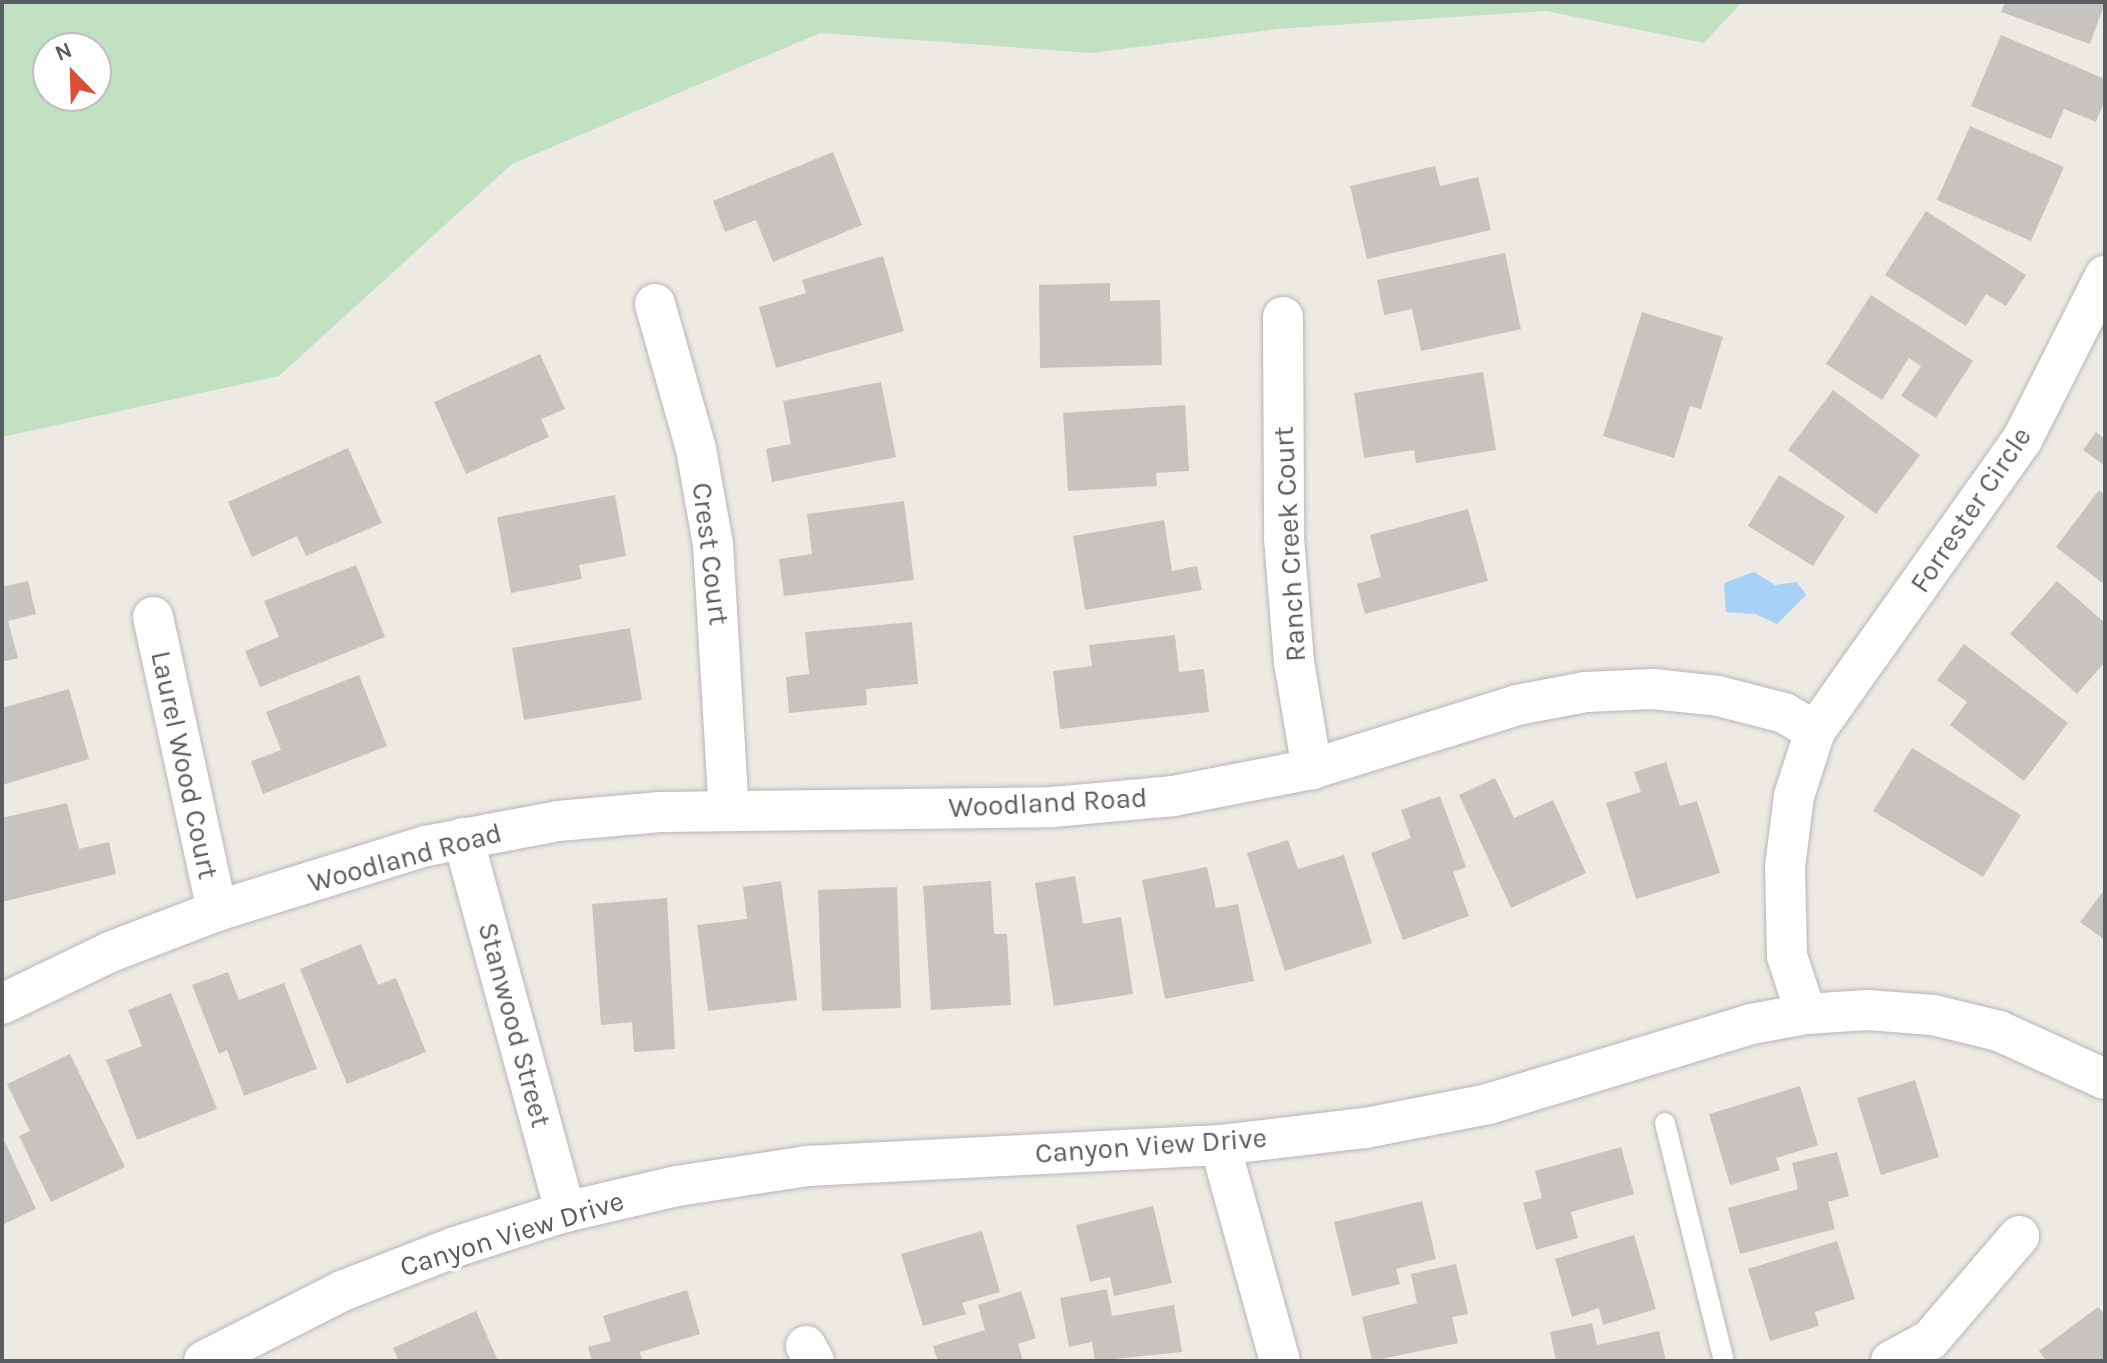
<!DOCTYPE html>
<html>
<head>
<meta charset="utf-8">
<style>
	body { margin:0 }
	#map { position:relative; width:2107px; height:1363px; overflow:hidden; background:#eceae2; font-family:Karla,sans-serif }
	div>[style] { position:absolute }
	[style*='--x'] { left:calc(var(--x)*1px); top:calc(var(--y)*1px); width:calc(var(--w)*1px); rotate:calc(var(--a)*1deg) }
	.green>* { inset:0; background:#c1e1c2 }
	.water>* { inset:0; background:#a7d1f6 }
	.building>* { inset:0; background:#c7c4bf }
	.roads { filter:drop-shadow(0 0 2px #b5b7bb) drop-shadow(0 0 2px #b5b7bb) }
	.lane>* { height:20px; margin:-10px; padding:0 10px; transform-origin:10px; border-radius:10px; background:#fff }
	.street>* { height:40px; margin:-20px; padding:0 20px; transform-origin:20px; border-radius:20px; background:#fff }
	span { translate:-50% -50%; white-space:nowrap; text-align:center; line-height:1.15; -webkit-text-stroke:7px #fff; paint-order:stroke }
	.street-label { font-size:28px; color:#5a5d61 }
	.frame { position:absolute; inset:0; border:4px solid #5a5d61; pointer-events:none }
	.north { position:absolute; left:32px; top:32px; width:80px; height:80px; box-sizing:border-box; background:#fff; border:2px solid #bdbec0; border-radius:50%; rotate:337deg; font-size:22px; font-weight:700; line-height:32px; text-align:center; color:#5a5d61 }
	.north::after { content:''; display:block; margin:auto; width:28px; height:36px; background:#d84f3c; clip-path:polygon(50% 0,100% 100%,50% 72%,0 100%) }
</style>
</head>
<body>
<div id="map">
	<div class="green">
		<div style="clip-path:polygon(evenodd,2px 2px,1742px 2px,1704px 43px,1546px 11px,1277px 29px,1091px 53px,820px 33px,512px 164px,279px 376px,2px 437px,2px 2px,48px 48px,96px 48px,96px 96px,48px 96px,48px 48px)"></div>
	</div>
	<div class="water">
		<div style="clip-path:polygon(1754px 572px,1775px 585px,1797px 582px,1806px 595px,1777px 624px,1755px 614px,1726px 612px,1724px 583px)"></div>
	</div>
	<div class="building">
		<div style="clip-path:polygon(2005px 2px,2105px 2px,2105px 3px,2090px 44px,2001px 12px)"></div>
		<div style="clip-path:polygon(2001px 35px,2105px 79px,2105px 100px,2096px 122px,2064px 109px,2051px 139px,1971px 106px)"></div>
		<div style="clip-path:polygon(1970px 126px,2064px 167px,2031px 241px,1937px 200px)"></div>
		<div style="clip-path:polygon(833px 152px,862px 225px,773px 262px,756px 220px,725px 232px,713px 201px)"></div>
		<div style="clip-path:polygon(1435px 166px,1440px 186px,1478px 177px,1491px 230px,1367px 259px,1350px 186px)"></div>
		<div style="clip-path:polygon(1926px 211px,2026px 275px,2006px 306px,1986px 294px,1966px 326px,1885px 275px)"></div>
		<div style="clip-path:polygon(1505px 253px,1521px 329px,1421px 351px,1412px 309px,1384px 315px,1377px 280px)"></div>
		<div style="clip-path:polygon(883px 256px,904px 331px,776px 368px,759px 307px,806px 293px,802px 280px)"></div>
		<div style="clip-path:polygon(1110px 283px,1110px 301px,1160px 300px,1162px 365px,1040px 368px,1039px 285px)"></div>
		<div style="clip-path:polygon(1871px 295px,1973px 361px,1936px 418px,1901px 396px,1921px 366px,1909px 358px,1882px 400px,1826px 364px)"></div>
		<div style="clip-path:polygon(1642px 312px,1723px 337px,1701px 409px,1690px 406px,1674px 458px,1603px 436px)"></div>
		<div style="clip-path:polygon(540px 354px,565px 409px,541px 419px,549px 437px,466px 474px,434px 402px)"></div>
		<div style="clip-path:polygon(1483px 372px,1496px 450px,1416px 463px,1414px 450px,1364px 458px,1354px 393px)"></div>
		<div style="clip-path:polygon(881px 382px,896px 457px,772px 482px,766px 449px,791px 444px,783px 401px)"></div>
		<div style="clip-path:polygon(1833px 390px,1920px 455px,1876px 514px,1788px 450px)"></div>
		<div style="clip-path:polygon(1185px 405px,1189px 471px,1156px 473px,1157px 486px,1068px 491px,1063px 413px)"></div>
		<div style="clip-path:polygon(2096px 432px,2105px 439px,2105px 466px,2083px 450px)"></div>
		<div style="clip-path:polygon(348px 448px,382px 523px,306px 556px,297px 536px,252px 557px,228px 502px)"></div>
		<div style="clip-path:polygon(1779px 475px,1845px 516px,1813px 566px,1748px 526px)"></div>
		<div style="clip-path:polygon(2099px 490px,2105px 495px,2105px 585px,2056px 547px)"></div>
		<div style="clip-path:polygon(615px 495px,626px 556px,579px 565px,582px 579px,511px 593px,497px 517px)"></div>
		<div style="clip-path:polygon(904px 501px,914px 580px,784px 596px,779px 559px,812px 554px,807px 514px)"></div>
		<div style="clip-path:polygon(1468px 509px,1488px 581px,1365px 614px,1357px 584px,1381px 577px,1370px 535px)"></div>
		<div style="clip-path:polygon(1164px 520px,1172px 571px,1197px 566px,1202px 590px,1085px 610px,1073px 536px)"></div>
		<div style="clip-path:polygon(356px 565px,385px 637px,260px 687px,245px 651px,279px 637px,264px 601px)"></div>
		<div style="clip-path:polygon(28px 581px,36px 614px,8px 621px,18px 658px,2px 662px,2px 587px)"></div>
		<div style="clip-path:polygon(2057px 581px,2105px 623px,2105px 662px,2077px 694px,2010px 634px)"></div>
		<div style="clip-path:polygon(912px 622px,918px 684px,866px 689px,867px 705px,789px 713px,786px 677px,809px 674px,805px 632px)"></div>
		<div style="clip-path:polygon(630px 628px,642px 700px,524px 720px,512px 648px)"></div>
		<div style="clip-path:polygon(1175px 635px,1179px 672px,1204px 669px,1209px 712px,1060px 729px,1053px 671px,1092px 666px,1089px 645px)"></div>
		<div style="clip-path:polygon(1964px 644px,2068px 723px,2024px 781px,1950px 725px,1967px 702px,1937px 680px)"></div>
		<div style="clip-path:polygon(359px 675px,387px 746px,263px 794px,251px 761px,281px 750px,266px 712px)"></div>
		<div style="clip-path:polygon(69px 689px,89px 759px,2px 785px,2px 708px)"></div>
		<div style="clip-path:polygon(1912px 748px,2021px 815px,1983px 877px,1873px 811px)"></div>
		<div style="clip-path:polygon(1666px 762px,1680px 806px,1697px 801px,1720px 873px,1636px 899px,1606px 803px,1641px 792px,1634px 772px)"></div>
		<div style="clip-path:polygon(1495px 778px,1514px 818px,1553px 800px,1586px 873px,1511px 908px,1459px 795px)"></div>
		<div style="clip-path:polygon(1440px 796px,1466px 867px,1453px 872px,1469px 916px,1403px 940px,1371px 853px,1411px 838px,1401px 810px)"></div>
		<div style="clip-path:polygon(67px 803px,79px 849px,109px 842px,116px 874px,2px 902px,2px 818px)"></div>
		<div style="clip-path:polygon(1288px 840px,1298px 869px,1344px 855px,1372px 943px,1285px 971px,1247px 853px)"></div>
		<div style="clip-path:polygon(1207px 867px,1216px 908px,1238px 904px,1254px 981px,1165px 999px,1142px 880px)"></div>
		<div style="clip-path:polygon(1075px 876px,1083px 924px,1121px 917px,1133px 994px,1054px 1006px,1035px 883px)"></div>
		<div style="clip-path:polygon(781px 881px,797px 1000px,708px 1011px,697px 925px,747px 919px,743px 887px)"></div>
		<div style="clip-path:polygon(991px 881px,994px 934px,1007px 934px,1011px 1005px,931px 1010px,923px 886px)"></div>
		<div style="clip-path:polygon(897px 887px,901px 1008px,822px 1011px,818px 890px)"></div>
		<div style="clip-path:polygon(2105px 889px,2105px 940px,2080px 922px)"></div>
		<div style="clip-path:polygon(667px 898px,675px 1049px,634px 1052px,632px 1022px,601px 1025px,592px 904px)"></div>
		<div style="clip-path:polygon(361px 944px,378px 985px,396px 978px,426px 1052px,347px 1084px,300px 969px)"></div>
		<div style="clip-path:polygon(228px 972px,239px 1000px,284px 983px,317px 1069px,244px 1096px,227px 1050px,219px 1054px,192px 985px)"></div>
		<div style="clip-path:polygon(171px 993px,217px 1109px,137px 1140px,106px 1060px,142px 1046px,128px 1010px)"></div>
		<div style="clip-path:polygon(70px 1054px,125px 1167px,51px 1202px,19px 1136px,30px 1131px,7px 1084px)"></div>
		<div style="clip-path:polygon(1915px 1080px,1939px 1157px,1881px 1175px,1857px 1098px)"></div>
		<div style="clip-path:polygon(1800px 1086px,1818px 1145px,1776px 1158px,1780px 1170px,1730px 1185px,1709px 1114px)"></div>
		<div style="clip-path:polygon(2px 1136px,36px 1209px,2px 1225px)"></div>
		<div style="clip-path:polygon(1621px 1147px,1634px 1194px,1571px 1212px,1578px 1238px,1536px 1250px,1523px 1203px,1542px 1198px,1535px 1171px)"></div>
		<div style="clip-path:polygon(1837px 1152px,1849px 1196px,1828px 1202px,1835px 1229px,1740px 1254px,1728px 1208px,1798px 1189px,1792px 1163px)"></div>
		<div style="clip-path:polygon(1422px 1201px,1436px 1259px,1396px 1269px,1400px 1284px,1352px 1296px,1334px 1222px)"></div>
		<div style="clip-path:polygon(1153px 1206px,1172px 1283px,1114px 1296px,1110px 1277px,1090px 1282px,1076px 1225px)"></div>
		<div style="clip-path:polygon(982px 1231px,1000px 1292px,962px 1303px,966px 1314px,923px 1326px,901px 1254px)"></div>
		<div style="clip-path:polygon(1634px 1235px,1656px 1309px,1603px 1325px,1599px 1308px,1572px 1317px,1555px 1259px)"></div>
		<div style="clip-path:polygon(1837px 1241px,1855px 1299px,1815px 1312px,1819px 1326px,1770px 1341px,1748px 1269px)"></div>
		<div style="clip-path:polygon(1456px 1264px,1468px 1314px,1452px 1317px,1458px 1343px,1372px 1361px,1362px 1317px,1417px 1303px,1411px 1274px)"></div>
		<div style="clip-path:polygon(1107px 1289px,1112px 1316px,1174px 1305px,1182px 1352px,1095px 1361px,1092px 1342px,1069px 1347px,1060px 1298px)"></div>
		<div style="clip-path:polygon(687px 1290px,700px 1334px,640px 1352px,642px 1361px,592px 1361px,588px 1347px,611px 1341px,603px 1316px)"></div>
		<div style="clip-path:polygon(1021px 1291px,1036px 1338px,1018px 1344px,1023px 1361px,938px 1361px,933px 1346px,985px 1330px,978px 1305px)"></div>
		<div style="clip-path:polygon(2098px 1307px,2105px 1315px,2105px 1361px,2046px 1361px,2039px 1351px)"></div>
		<div style="clip-path:polygon(476px 1311px,498px 1361px,399px 1361px,393px 1348px)"></div>
		<div style="clip-path:polygon(1592px 1323px,1597px 1345px,1659px 1331px,1666px 1361px,1556px 1361px,1550px 1332px)"></div>
	</div>
	<div class="roads">
		<div class="lane">
			<div style="--x:1665;--y:1123;--w:245;--a:76.1"></div>
		</div>
		<div class="street">
			<div style="--x:655;--y:304;--w:151;--a:74.2"></div>
			<div style="--x:696;--y:449;--w:97;--a:79.9"></div>
			<div style="--x:713;--y:544;--w:267;--a:86.6"></div>
			<div style="--x:1283;--y:317;--w:221;--a:89.7"></div>
			<div style="--x:1284;--y:538;--w:124;--a:85.4"></div>
			<div style="--x:1294;--y:662;--w:109;--a:80.5"></div>
			<div style="--x:153;--y:617;--w:301;--a:77.7"></div>
			<div style="--x:463;--y:838;--w:388;--a:74.7"></div>
			<div style="--x:2;--y:1004;--w:120;--a:-25.7"></div>
			<div style="--x:110;--y:952;--w:115;--a:-21"></div>
			<div style="--x:217;--y:911;--w:219;--a:-17.3"></div>
			<div style="--x:426;--y:846;--w:134;--a:-10.7"></div>
			<div style="--x:558;--y:821;--w:103;--a:-5"></div>
			<div style="--x:661;--y:812;--w:392;--a:-0.7"></div>
			<div style="--x:1053;--y:807;--w:121;--a:-5.2"></div>
			<div style="--x:1173;--y:796;--w:142;--a:-11"></div>
			<div style="--x:1312;--y:769;--w:215;--a:-17.3"></div>
			<div style="--x:1517;--y:705;--w:70;--a:-10.7"></div>
			<div style="--x:1586;--y:692;--w:67;--a:-2.6"></div>
			<div style="--x:1653;--y:689;--w:65;--a:6.1"></div>
			<div style="--x:1718;--y:696;--w:68;--a:14.4"></div>
			<div style="--x:1784;--y:713;--w:36;--a:30"></div>
			<div style="--x:1806;--y:1014;--w:61;--a:-108.1"></div>
			<div style="--x:1787;--y:956;--w:89;--a:-91.3"></div>
			<div style="--x:1785;--y:867;--w:72;--a:-82.8"></div>
			<div style="--x:1794;--y:796;--w:68;--a:-72.1"></div>
			<div style="--x:1815;--y:731;--w:357;--a:-54.6"></div>
			<div style="--x:2022;--y:440;--w:184;--a:-63.2"></div>
			<div style="--x:1220;--y:1145;--w:224;--a:74.5"></div>
			<div style="--x:806;--y:1346;--w:17;--a:62"></div>
			<div style="--x:204;--y:1361;--w:155;--a:-26.9"></div>
			<div style="--x:342;--y:1291;--w:121;--a:-21.3"></div>
			<div style="--x:455;--y:1247;--w:115;--a:-17.7"></div>
			<div style="--x:565;--y:1212;--w:115;--a:-13.1"></div>
			<div style="--x:677;--y:1186;--w:132;--a:-8.7"></div>
			<div style="--x:807;--y:1166;--w:414;--a:-2.9"></div>
			<div style="--x:1220;--y:1145;--w:146;--a:-6.7"></div>
			<div style="--x:1365;--y:1128;--w:125;--a:-11"></div>
			<div style="--x:1488;--y:1104;--w:275;--a:-16.9"></div>
			<div style="--x:1751;--y:1024;--w:56;--a:-10.3"></div>
			<div style="--x:1806;--y:1014;--w:62;--a:-3.7"></div>
			<div style="--x:1868;--y:1010;--w:65;--a:4.4"></div>
			<div style="--x:1933;--y:1015;--w:68;--a:13.6"></div>
			<div style="--x:1999;--y:1031;--w:116;--a:24.4"></div>
			<div style="--x:1891;--y:1361;--w:44;--a:-28.3"></div>
			<div style="--x:1930;--y:1340;--w:137;--a:-49.4"></div>
		</div>
	</div>
	<div class="street-label">
		<span style="left:1971px;top:510px;rotate:-56deg">Forrester Circle</span>
		<span style="left:1290px;top:544px;rotate:-93deg">Ranch Creek Court</span>
		<span style="left:710px;top:554px;rotate:83deg">Crest Court</span>
		<span style="left:184px;top:765px;rotate:78deg">Laurel Wood Court</span>
		<span style="left:1048px;top:803px;rotate:-3deg">Woodland Road</span>
		<span style="left:405px;top:858px;rotate:-15deg">Woodland Road</span>
		<span style="left:514px;top:1025px;rotate:75deg">Stanwood Street</span>
		<span style="left:1151px;top:1146px;rotate:-4deg">Canyon View Drive</span>
		<span style="left:512px;top:1234px;rotate:-17deg">Canyon View Drive</span>
	</div>
	<div class="frame"></div>
	<div class="north">N</div>
</div>
</body>
</html>
